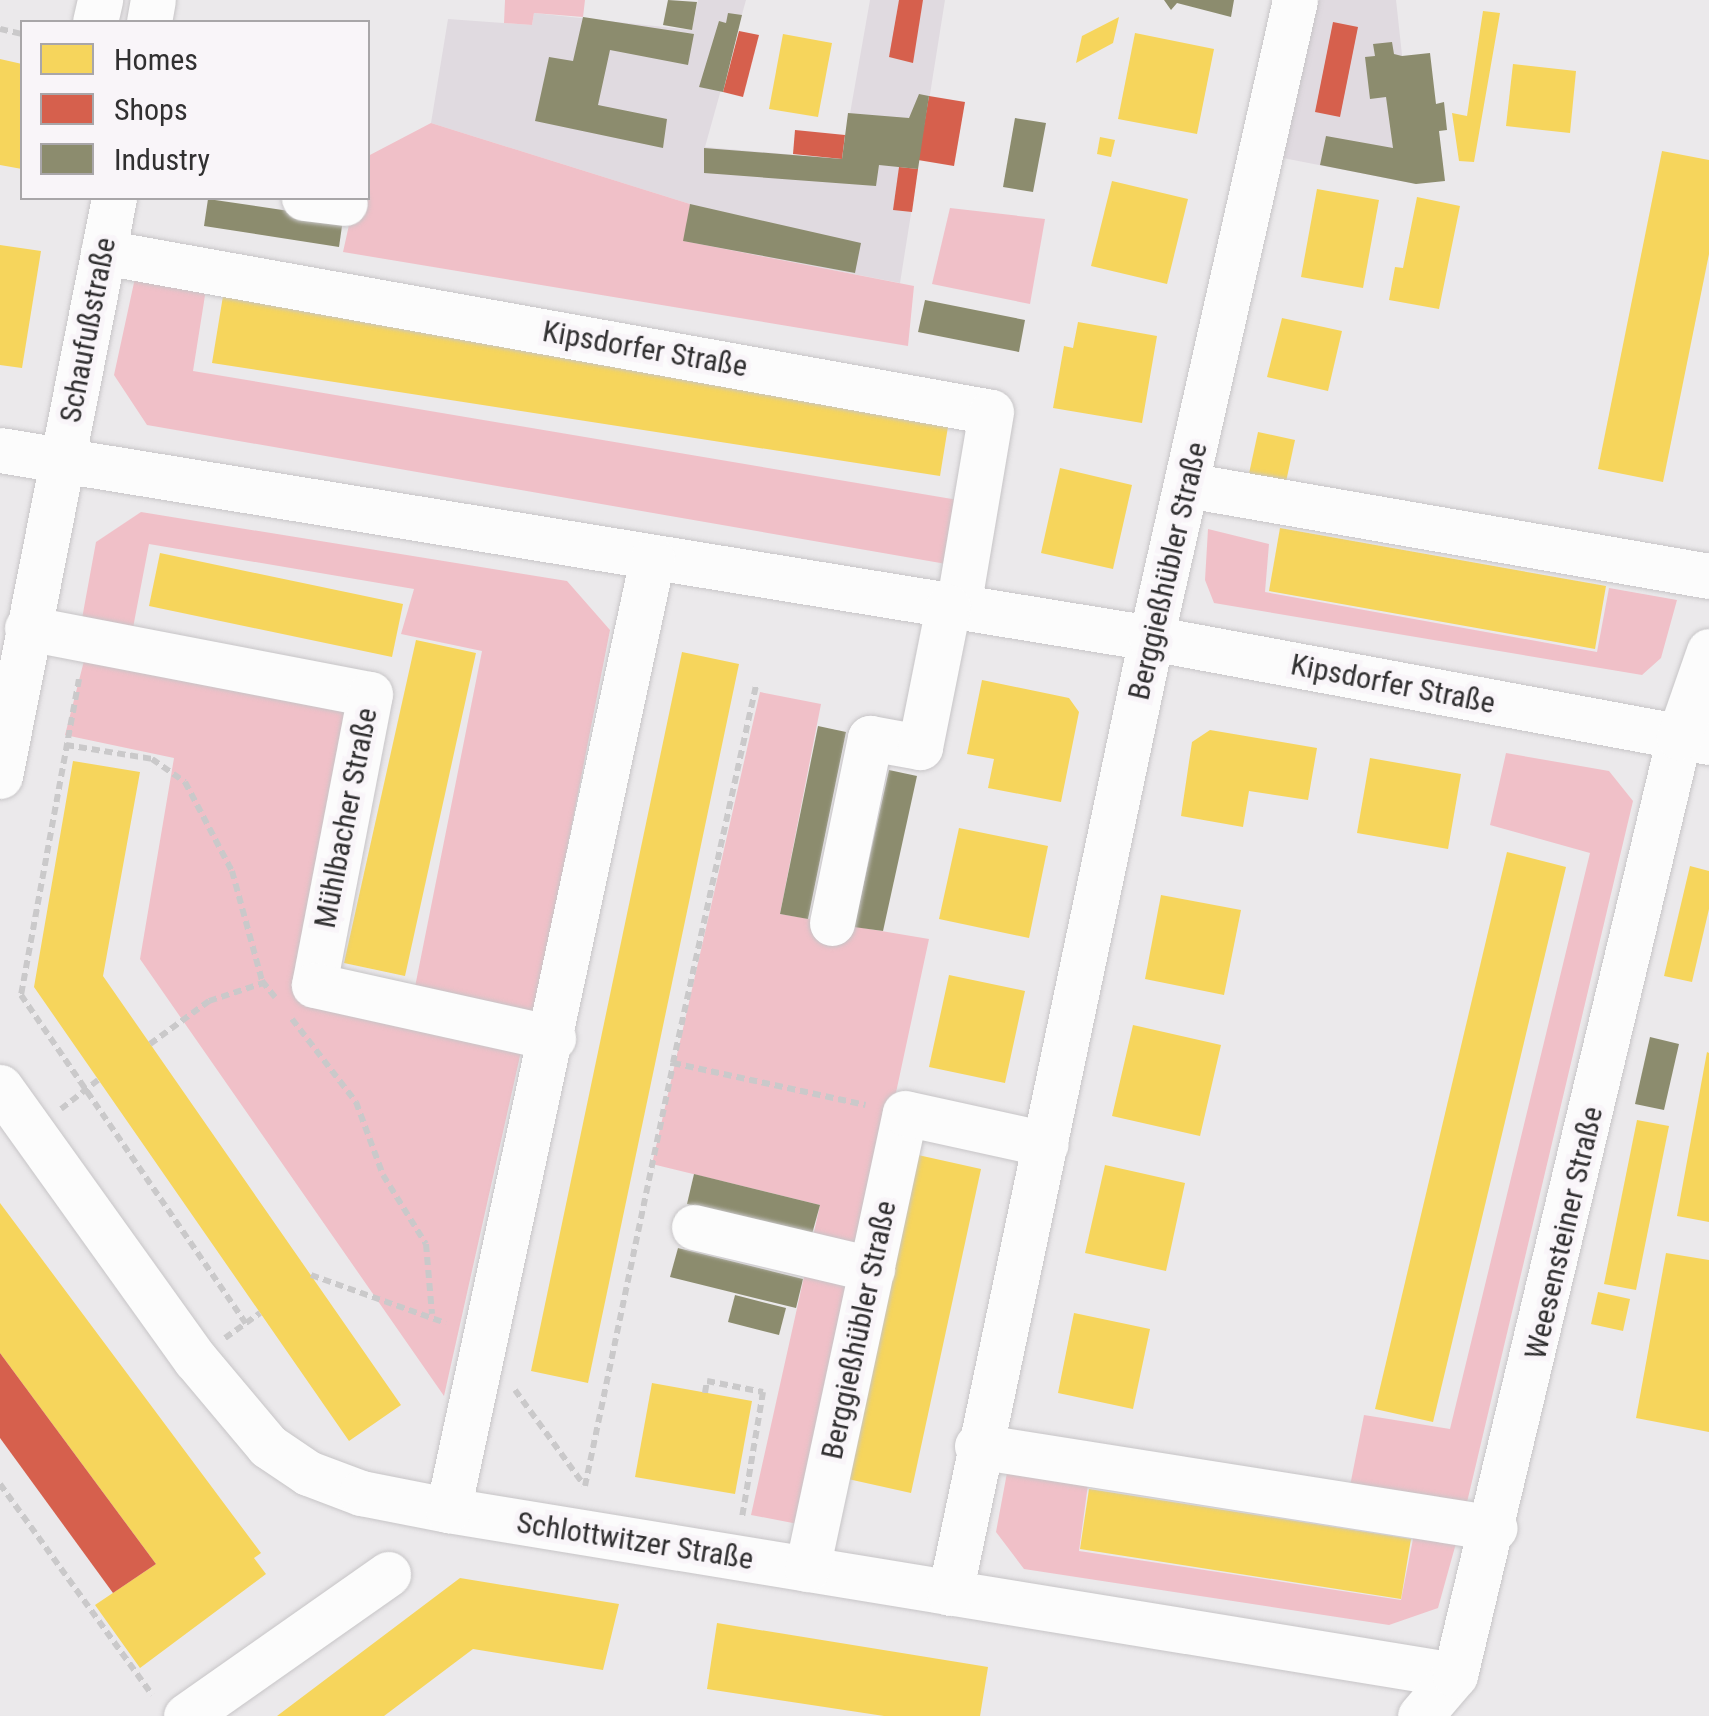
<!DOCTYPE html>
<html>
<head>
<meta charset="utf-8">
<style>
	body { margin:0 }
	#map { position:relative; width:1709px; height:1716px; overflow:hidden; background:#ebe9eb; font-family:"Roboto Condensed",sans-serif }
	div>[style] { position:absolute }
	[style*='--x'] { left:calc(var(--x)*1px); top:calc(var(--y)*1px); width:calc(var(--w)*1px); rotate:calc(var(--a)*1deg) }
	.built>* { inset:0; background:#e0dae0 }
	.green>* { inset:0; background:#f0c0c8 }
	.homes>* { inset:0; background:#f6d55c }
	.shops>* { inset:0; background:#d6604d }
	.industry>* { inset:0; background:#8c8c6e }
	.path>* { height:6px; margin-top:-3px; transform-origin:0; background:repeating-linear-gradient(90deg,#cac9ca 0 8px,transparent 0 13px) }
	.roads { filter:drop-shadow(0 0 2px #c7c5c7) drop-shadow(0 0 2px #c7c5c7) }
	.minor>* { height:45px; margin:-22.5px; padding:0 22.5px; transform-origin:22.5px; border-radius:22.5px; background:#fcfcfc }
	span { translate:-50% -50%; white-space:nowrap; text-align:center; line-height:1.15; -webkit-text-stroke:10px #f9f5f9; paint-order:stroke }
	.street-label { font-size:30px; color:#313031 }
	.legend { position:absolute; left:20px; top:20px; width:350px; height:180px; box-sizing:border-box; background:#f9f5f9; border:2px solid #a9a6a9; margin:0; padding:12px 18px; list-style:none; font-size:30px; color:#313031 }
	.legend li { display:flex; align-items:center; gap:20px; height:50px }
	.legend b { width:50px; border:2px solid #a9a6a9 }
</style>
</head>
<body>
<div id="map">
	<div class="built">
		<div style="clip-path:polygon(698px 0,746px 0,705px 147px,842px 159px,870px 0,945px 0,900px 283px,683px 241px,690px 204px,431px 123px,448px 19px,532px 25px,534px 13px,692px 30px)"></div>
		<div style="clip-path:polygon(1317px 0,1396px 0,1416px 184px,1283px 158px)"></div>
	</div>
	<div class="green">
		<div style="clip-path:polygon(505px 0,585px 0,583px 17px,534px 13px,532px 25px,504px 23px)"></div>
		<div style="clip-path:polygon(431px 123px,690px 204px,684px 241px,914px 286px,908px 346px,343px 252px,355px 198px,368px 198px,368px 156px)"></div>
		<div style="clip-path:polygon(950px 208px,1045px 219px,1030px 304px,932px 284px)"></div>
		<div style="clip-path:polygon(135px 278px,206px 289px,193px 371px,958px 500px,952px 565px,147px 425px,114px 375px)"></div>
		<div style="clip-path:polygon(141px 512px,567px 581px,610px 630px,535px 1013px,414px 992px,482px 651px,401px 634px,414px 589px,149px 544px,132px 633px,81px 624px,96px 542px)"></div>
		<div style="clip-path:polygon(1208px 529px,1269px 544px,1265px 592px,1597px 652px,1609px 588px,1677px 600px,1661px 658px,1642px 675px,1214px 603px,1205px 580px)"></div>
		<div style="clip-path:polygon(86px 653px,343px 705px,349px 732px,297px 998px,522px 1047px,444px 1396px,140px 959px,174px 758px,65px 735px)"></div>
		<div style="clip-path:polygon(760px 692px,821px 704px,780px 914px,929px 939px,803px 1525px,751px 1515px,820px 1205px,652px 1164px)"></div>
		<div style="clip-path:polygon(1506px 753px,1609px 771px,1633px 801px,1464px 1515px,1349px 1491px,1364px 1415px,1450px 1429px,1590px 853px,1490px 825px)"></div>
		<div style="clip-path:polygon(1009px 1462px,1089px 1477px,1079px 1551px,1401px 1600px,1415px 1529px,1458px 1536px,1438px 1608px,1389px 1625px,1024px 1569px,996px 1532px)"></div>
	</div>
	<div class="homes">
		<div style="clip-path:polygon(1483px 11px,1500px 13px,1474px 162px,1459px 161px,1452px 113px,1467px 116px)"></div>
		<div style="clip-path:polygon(1119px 17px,1113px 43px,1076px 63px,1082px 36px)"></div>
		<div style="clip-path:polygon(1135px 33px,1214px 49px,1197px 134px,1118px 119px)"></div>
		<div style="clip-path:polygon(783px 34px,832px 43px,818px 117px,769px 109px)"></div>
		<div style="clip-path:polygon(0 59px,22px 64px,22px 169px,0 165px)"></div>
		<div style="clip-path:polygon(1513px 64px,1576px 71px,1570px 133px,1506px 126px)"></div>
		<div style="clip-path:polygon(1100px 137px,1115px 140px,1111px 157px,1097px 154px)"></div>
		<div style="clip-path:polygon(1662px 151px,1709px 160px,1709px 254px,1663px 482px,1598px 469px)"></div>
		<div style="clip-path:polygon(1112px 181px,1188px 199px,1167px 284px,1091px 266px)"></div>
		<div style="clip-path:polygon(1317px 189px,1379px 200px,1363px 288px,1301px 277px)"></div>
		<div style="clip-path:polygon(1417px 197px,1460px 206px,1439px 309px,1389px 300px,1395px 267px,1403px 268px)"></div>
		<div style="clip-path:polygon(0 245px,41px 251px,22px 368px,0 365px)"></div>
		<div style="clip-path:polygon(223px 296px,951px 408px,940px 476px,212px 363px)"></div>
		<div style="clip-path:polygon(1282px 318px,1342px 331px,1328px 391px,1267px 377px)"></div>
		<div style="clip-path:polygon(1078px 322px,1157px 336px,1142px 423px,1053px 408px,1064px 346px,1073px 348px)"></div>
		<div style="clip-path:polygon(1258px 432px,1295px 440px,1284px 491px,1247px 483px)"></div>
		<div style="clip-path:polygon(1060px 468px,1132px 485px,1113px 569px,1041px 553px)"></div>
		<div style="clip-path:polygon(1280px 528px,1606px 586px,1595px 649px,1269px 591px)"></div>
		<div style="clip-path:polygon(160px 553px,403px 604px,392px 657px,149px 606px)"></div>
		<div style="clip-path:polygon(416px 640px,476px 653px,405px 976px,344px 963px)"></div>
		<div style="clip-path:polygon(682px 652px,739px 664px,588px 1383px,531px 1371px)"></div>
		<div style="clip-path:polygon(982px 680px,1069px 698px,1079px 712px,1061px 802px,988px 788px,994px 759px,967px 754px)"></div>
		<div style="clip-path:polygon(1210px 730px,1317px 748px,1308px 800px,1249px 791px,1243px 827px,1181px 816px,1192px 742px)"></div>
		<div style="clip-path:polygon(1370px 758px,1461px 774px,1448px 849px,1357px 833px)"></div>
		<div style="clip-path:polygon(73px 761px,140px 772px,103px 976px,401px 1405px,349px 1441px,34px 987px)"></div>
		<div style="clip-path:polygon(959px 828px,1048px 846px,1029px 938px,939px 919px)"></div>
		<div style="clip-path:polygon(1507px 852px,1566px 867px,1433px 1422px,1375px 1409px)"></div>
		<div style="clip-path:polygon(1690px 866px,1709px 871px,1709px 909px,1692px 982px,1664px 976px)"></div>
		<div style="clip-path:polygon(1161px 895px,1241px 910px,1224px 995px,1145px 979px)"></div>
		<div style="clip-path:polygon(949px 975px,1025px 991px,1005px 1083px,929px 1067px)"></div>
		<div style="clip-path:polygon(1133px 1025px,1221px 1045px,1200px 1136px,1112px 1116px)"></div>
		<div style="clip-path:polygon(1707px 1052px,1709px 1053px,1709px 1222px,1677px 1216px)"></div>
		<div style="clip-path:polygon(1637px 1120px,1669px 1126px,1636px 1290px,1604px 1284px)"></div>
		<div style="clip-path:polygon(918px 1155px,981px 1169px,911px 1493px,848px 1479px)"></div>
		<div style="clip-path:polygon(1105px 1165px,1185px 1183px,1166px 1271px,1085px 1253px)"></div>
		<div style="clip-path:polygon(0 1203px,261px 1553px,254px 1558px,266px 1574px,140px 1668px,95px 1605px,156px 1564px,0 1353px)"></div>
		<div style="clip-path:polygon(1666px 1253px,1709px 1260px,1709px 1432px,1636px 1418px)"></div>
		<div style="clip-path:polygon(1598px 1292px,1630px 1299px,1623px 1331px,1591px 1324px)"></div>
		<div style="clip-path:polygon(1074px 1313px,1150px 1329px,1133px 1409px,1058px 1393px)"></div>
		<div style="clip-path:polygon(652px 1383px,752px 1401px,735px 1494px,635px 1477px)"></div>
		<div style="clip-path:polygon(1089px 1489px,1411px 1539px,1401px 1599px,1080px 1549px)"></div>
		<div style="clip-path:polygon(460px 1578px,619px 1604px,603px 1670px,473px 1649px,384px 1716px,277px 1716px)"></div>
		<div style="clip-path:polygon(717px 1623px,988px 1667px,980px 1716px,884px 1716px,707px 1689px)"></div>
	</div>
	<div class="shops">
		<div style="clip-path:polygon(899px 0,923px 0,913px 63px,889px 57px)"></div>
		<div style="clip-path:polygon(1333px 22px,1358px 27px,1340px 117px,1315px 112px)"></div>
		<div style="clip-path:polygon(739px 31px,759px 35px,743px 97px,723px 92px)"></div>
		<div style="clip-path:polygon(929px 96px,965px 102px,954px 166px,918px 160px)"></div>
		<div style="clip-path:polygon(795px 130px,845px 135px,842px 159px,793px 154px)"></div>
		<div style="clip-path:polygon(899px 167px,918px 169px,912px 212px,893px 210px)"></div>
		<div style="clip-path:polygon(0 1353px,156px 1564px,113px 1593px,0 1438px)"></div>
	</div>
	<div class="industry">
		<div style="clip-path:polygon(668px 0,697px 2px,692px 30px,663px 25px)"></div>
		<div style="clip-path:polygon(1164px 0,1234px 0,1231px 17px,1177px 3px,1171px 10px)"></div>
		<div style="clip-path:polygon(728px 13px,742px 15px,723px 92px,699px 87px,719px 21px,726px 23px)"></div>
		<div style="clip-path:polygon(583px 17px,694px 34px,688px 65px,610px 50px,598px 105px,667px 119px,663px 148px,535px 121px,549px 57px,573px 61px)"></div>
		<div style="clip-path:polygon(1392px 42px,1394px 54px,1402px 56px,1430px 53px,1436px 104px,1444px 102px,1447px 130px,1439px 131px,1445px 181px,1416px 184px,1320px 165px,1326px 136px,1393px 148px,1386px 97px,1370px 99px,1365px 57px,1375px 56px,1373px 44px)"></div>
		<div style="clip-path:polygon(919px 94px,929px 96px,918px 169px,879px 165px,876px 186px,704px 173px,704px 148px,842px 159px,848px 113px,909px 118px)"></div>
		<div style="clip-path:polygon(1015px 118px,1046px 123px,1033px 192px,1003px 187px)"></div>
		<div style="clip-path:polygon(208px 199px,343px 219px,339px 247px,204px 226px)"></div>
		<div style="clip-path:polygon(690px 204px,861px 243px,855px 273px,683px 241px)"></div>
		<div style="clip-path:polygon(925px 300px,1025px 320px,1019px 352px,918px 332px)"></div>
		<div style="clip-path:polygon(818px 726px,846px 732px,808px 919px,780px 914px)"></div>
		<div style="clip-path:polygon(889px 770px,917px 776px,883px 931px,854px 927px)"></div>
		<div style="clip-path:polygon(1650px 1037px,1679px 1044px,1664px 1110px,1635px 1104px)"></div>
		<div style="clip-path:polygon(694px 1174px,820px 1205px,812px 1234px,687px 1204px)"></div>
		<div style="clip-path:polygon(678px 1248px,803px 1279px,796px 1308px,670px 1277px)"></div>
		<div style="clip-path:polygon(735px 1295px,786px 1308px,779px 1335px,728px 1322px)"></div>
	</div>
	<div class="path">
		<div style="--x:0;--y:29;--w:23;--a:13"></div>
		<div style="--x:79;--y:679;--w:321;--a:100.4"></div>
		<div style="--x:21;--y:995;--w:398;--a:55.6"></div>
		<div style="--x:66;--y:745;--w:87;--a:9.2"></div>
		<div style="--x:152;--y:759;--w:40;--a:34.9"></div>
		<div style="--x:185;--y:782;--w:101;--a:62.2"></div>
		<div style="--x:232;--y:871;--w:114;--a:74.7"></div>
		<div style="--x:262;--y:981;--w:21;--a:51"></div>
		<div style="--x:292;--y:1019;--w:105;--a:52.4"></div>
		<div style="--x:356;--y:1102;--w:78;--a:69.7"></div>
		<div style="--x:383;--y:1175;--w:81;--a:58.1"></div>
		<div style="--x:426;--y:1244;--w:70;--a:85.1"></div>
		<div style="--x:150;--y:1044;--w:73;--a:-36.1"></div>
		<div style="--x:209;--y:1001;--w:60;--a:-18.4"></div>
		<div style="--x:673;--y:1063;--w:387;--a:-77.6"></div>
		<div style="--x:61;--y:1109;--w:47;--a:-38.1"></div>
		<div style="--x:311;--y:1275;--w:143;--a:19.6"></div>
		<div style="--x:225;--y:1338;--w:43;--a:-35.5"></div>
		<div style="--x:515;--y:1390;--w:117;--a:54"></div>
		<div style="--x:705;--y:1393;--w:12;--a:-81"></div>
		<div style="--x:707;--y:1381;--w:57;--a:11.1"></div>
		<div style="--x:763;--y:1392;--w:127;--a:99.5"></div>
		<div style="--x:0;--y:1484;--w:260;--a:54.2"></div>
		<div style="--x:585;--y:1486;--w:432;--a:-78.2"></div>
		<div style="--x:673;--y:1063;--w:197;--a:12.3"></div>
	</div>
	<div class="roads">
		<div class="minor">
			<div style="--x:95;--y:22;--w:23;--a:-77"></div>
			<div style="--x:149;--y:22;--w:22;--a:-80"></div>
			<div style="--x:304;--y:198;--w:41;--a:7"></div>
			<div style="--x:103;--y:252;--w:902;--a:10.21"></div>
			<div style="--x:991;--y:412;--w:199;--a:99.6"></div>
			<div style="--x:0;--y:450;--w:1166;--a:9.28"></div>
			<div style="--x:1151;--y:638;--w:568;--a:10.56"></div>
			<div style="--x:1187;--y:485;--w:530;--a:9.89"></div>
			<div style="--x:27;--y:628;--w:349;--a:10.9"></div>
			<div style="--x:370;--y:694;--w:296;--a:100.9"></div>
			<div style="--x:314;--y:985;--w:245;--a:12.5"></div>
			<div style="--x:0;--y:776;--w:589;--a:-78.84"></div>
			<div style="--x:832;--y:923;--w:189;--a:-78.4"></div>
			<div style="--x:870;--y:738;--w:51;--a:10.2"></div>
			<div style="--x:920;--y:747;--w:143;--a:-78.7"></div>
			<div style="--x:0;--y:1087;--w:335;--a:54.4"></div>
			<div style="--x:195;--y:1359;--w:114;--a:50"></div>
			<div style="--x:268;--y:1446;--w:48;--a:34"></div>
			<div style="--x:308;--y:1473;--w:57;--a:20.7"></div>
			<div style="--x:361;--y:1493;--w:89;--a:11.1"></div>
			<div style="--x:448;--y:1510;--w:1020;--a:9.31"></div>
			<div style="--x:694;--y:1227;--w:183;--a:13.3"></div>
			<div style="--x:977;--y:1446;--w:524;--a:9"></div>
			<div style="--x:448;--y:1510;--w:973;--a:-77.89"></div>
			<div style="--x:807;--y:1569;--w:466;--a:-77.9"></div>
			<div style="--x:905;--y:1113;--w:144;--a:12.4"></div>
			<div style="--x:950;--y:1593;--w:976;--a:-78.11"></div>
			<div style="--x:1151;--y:638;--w:654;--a:-77.28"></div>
			<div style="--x:186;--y:1716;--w:247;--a:-35.1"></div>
			<div style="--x:1420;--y:1716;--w:54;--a:-49.5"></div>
			<div style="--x:1455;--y:1675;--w:964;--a:-76.57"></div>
			<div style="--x:1679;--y:737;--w:91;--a:-70.8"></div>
		</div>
	</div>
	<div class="street-label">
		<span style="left:88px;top:330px;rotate:-79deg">Schaufußstraße</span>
		<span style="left:645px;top:349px;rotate:10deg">Kipsdorfer Straße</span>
		<span style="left:1168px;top:571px;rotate:-77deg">Berggießhübler Straße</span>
		<span style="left:1393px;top:684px;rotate:11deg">Kipsdorfer Straße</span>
		<span style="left:346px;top:818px;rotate:-79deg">Mühlbacher Straße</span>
		<span style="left:1564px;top:1233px;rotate:-77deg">Weesensteiner Straße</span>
		<span style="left:859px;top:1330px;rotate:-78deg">Berggießhübler Straße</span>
		<span style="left:635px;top:1541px;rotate:9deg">Schlottwitzer Straße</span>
	</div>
	<ul class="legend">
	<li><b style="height:28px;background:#f6d55c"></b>Homes</li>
	<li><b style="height:28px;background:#d6604d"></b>Shops</li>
	<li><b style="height:28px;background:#8c8c6e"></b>Industry</li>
	</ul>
</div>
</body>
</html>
